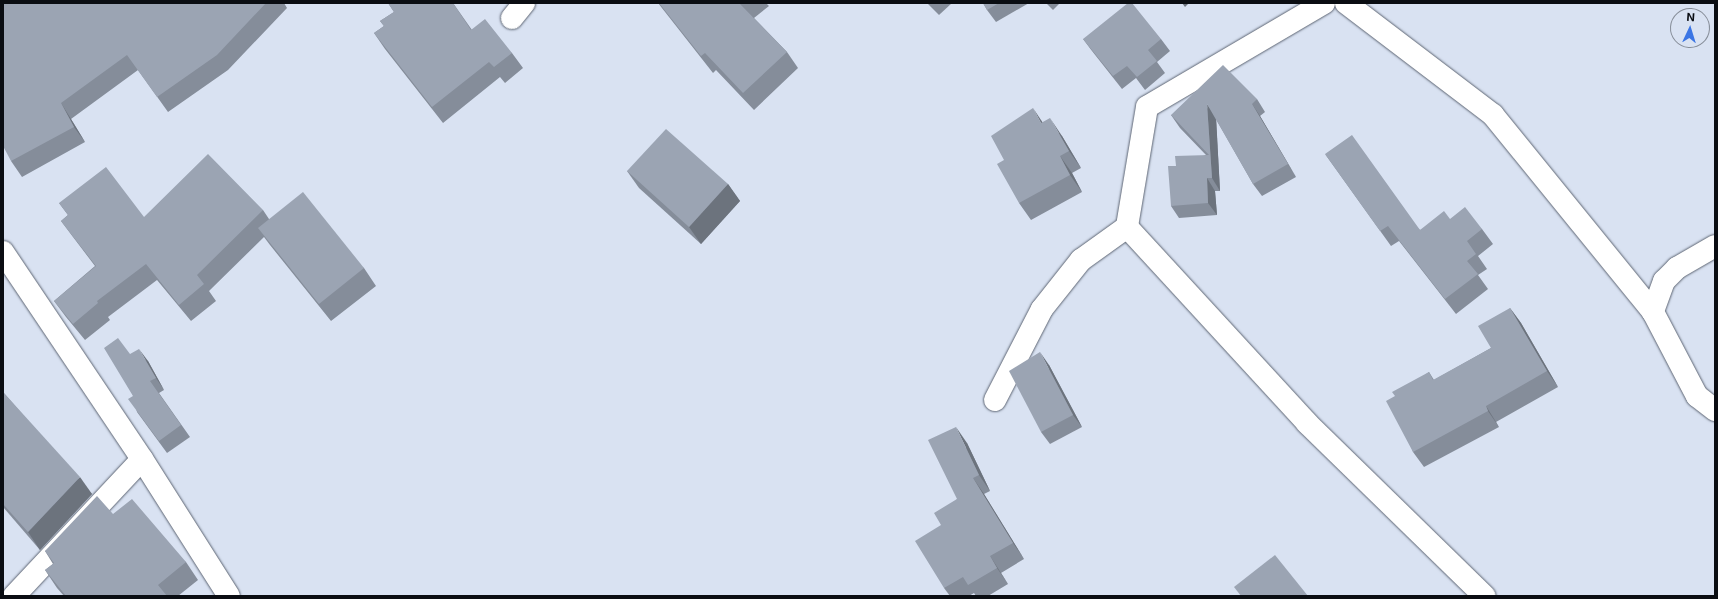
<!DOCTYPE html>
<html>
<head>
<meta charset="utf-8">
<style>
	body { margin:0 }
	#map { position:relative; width:1718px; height:599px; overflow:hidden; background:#d9e2f2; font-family:Inter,sans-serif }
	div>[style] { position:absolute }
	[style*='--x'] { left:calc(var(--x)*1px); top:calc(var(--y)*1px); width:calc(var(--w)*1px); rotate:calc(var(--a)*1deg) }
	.roads { filter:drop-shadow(0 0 1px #5d6573) drop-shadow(0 0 1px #5d6573) }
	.minor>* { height:22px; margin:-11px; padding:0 11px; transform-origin:11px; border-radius:11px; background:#fff }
	.wall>* { inset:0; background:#858d9a }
	.shaded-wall>* { inset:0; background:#6c737d }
	.building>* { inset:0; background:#9ba4b3 }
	span { translate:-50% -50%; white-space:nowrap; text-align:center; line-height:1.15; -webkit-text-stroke:3px #d9e2f2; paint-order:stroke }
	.frame { position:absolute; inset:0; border:4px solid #0a0d12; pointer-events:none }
	.north { position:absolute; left:1670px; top:8px; width:40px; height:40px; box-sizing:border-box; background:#d9e2f2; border:1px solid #868d98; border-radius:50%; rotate:4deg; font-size:11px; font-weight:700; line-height:16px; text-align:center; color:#0a0d12 }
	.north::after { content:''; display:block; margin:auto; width:14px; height:18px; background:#3b75e4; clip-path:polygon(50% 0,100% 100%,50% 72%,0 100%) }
</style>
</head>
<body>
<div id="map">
	<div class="roads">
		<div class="minor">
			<div style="--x:1324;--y:3;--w:205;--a:149.6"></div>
			<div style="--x:1147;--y:107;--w:122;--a:99.5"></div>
			<div style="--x:1127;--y:227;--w:266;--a:47.4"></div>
			<div style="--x:1307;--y:423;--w:248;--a:44.3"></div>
			<div style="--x:1346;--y:3;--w:185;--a:37.3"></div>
			<div style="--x:1493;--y:115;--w:254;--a:50.9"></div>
			<div style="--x:512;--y:18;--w:19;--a:-51"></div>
			<div style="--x:1715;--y:246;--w:44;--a:149.9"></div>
			<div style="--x:1677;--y:268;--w:18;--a:135"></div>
			<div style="--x:1664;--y:281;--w:33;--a:110"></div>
			<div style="--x:1653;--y:312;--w:95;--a:62.4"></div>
			<div style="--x:1697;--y:396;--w:23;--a:38"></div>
			<div style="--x:3;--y:252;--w:249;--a:56.1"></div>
			<div style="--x:142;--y:459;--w:162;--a:57.6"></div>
			<div style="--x:995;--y:400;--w:102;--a:-62.7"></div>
			<div style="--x:1042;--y:309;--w:63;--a:-51.5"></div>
			<div style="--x:1081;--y:260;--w:57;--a:-35.7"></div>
			<div style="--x:14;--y:596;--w:187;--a:-46.9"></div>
		</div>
	</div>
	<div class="wall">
		<div style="clip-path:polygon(3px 3px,284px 3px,287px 8px,228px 70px,168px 112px,138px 70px,71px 119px,85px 142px,22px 177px,11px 161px)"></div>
		<div style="clip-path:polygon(388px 3px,453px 3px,472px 30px,512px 53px,523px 68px,505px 83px,500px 77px,443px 123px,385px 49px,374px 33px,384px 26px,380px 21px,394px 12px)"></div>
		<div style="clip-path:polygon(658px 3px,766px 3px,769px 6px,754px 18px,787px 52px,798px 68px,754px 110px,716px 70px,713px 73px)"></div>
		<div style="clip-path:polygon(927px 3px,952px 3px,939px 15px)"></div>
		<div style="clip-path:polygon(983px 3px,1029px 3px,996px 22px,987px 10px)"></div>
		<div style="clip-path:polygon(1046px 3px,1060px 3px,1053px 10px)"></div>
		<div style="clip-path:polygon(1083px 39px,1161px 39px,1170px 51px,1157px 62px,1165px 73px,1145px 90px,1136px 78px,1122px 89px,1092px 51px)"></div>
		<div style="clip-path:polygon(1257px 99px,1265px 112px,1260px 116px,1296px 177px,1262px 196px,1253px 184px,1216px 119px,1220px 191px,1215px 191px,1217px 215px,1179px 218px,1171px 206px,1176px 166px,1206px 155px,1180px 128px,1171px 115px)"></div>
		<div style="clip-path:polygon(1043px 122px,1062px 136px,1081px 168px,1072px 173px,1082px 192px,1031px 220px,1019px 203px)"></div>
		<div style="clip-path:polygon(1325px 154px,1420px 230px,1450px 219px,1482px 229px,1493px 244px,1478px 256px,1487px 269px,1478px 275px,1488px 289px,1456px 314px,1399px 241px,1391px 246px)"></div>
		<div style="clip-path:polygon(627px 171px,728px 184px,740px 201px,701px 244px,639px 188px)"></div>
		<div style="clip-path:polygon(59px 203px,144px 217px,263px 210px,269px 219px,364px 268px,376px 286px,331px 321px,270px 245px,264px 237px,209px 291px,216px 301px,191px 321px,157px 280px,108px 317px,110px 320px,85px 340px,66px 317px,54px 301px,95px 266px,73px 237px,61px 221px,68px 215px)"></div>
		<div style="clip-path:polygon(1510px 308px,1521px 323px,1558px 387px,1496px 422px,1499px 427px,1424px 467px,1413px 452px,1395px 396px,1429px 372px,1434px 380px,1491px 348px)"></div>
		<div style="clip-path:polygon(130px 354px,148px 361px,164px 390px,159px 393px,190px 437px,167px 453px,137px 412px,133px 396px)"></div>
		<div style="clip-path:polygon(1049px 365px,1082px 427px,1050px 444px,1041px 432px)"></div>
		<div style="clip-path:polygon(3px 392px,92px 494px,40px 550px,3px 507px)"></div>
		<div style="clip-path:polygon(967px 443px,990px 491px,984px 494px,1024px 559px,1001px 573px,1008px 584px,988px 596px,976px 596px,974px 593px,969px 596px,950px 596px,944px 588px,941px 525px,957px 499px)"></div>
		<div style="clip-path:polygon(113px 514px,186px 562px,198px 580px,178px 596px,64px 596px,57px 588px,45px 570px,53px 564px,45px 551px)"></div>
	</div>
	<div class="shaded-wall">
		<div style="clip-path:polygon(1182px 3px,1189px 3px,1185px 7px)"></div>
		<div style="clip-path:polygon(61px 103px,71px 119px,85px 142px,74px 127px)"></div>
		<div style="clip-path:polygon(1207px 104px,1216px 116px,1220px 191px,1212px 178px)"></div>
		<div style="clip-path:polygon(1252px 104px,1260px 116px,1296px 177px,1288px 164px)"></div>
		<div style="clip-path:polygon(1033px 108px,1045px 126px,1041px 123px)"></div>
		<div style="clip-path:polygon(1050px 118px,1062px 136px,1081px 168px,1069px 151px)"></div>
		<div style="clip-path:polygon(1060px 156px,1072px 173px,1082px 192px,1070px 175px)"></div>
		<div style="clip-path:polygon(1207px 178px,1215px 191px,1217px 215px,1208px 203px)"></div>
		<div style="clip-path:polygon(728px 184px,740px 201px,701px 244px,689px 227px)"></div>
		<div style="clip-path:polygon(1510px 308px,1521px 323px,1558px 387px,1547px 371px)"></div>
		<div style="clip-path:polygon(139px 349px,148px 361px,164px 390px,156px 378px)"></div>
		<div style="clip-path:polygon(1040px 352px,1049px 365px,1082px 427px,1073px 415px)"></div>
		<div style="clip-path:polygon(1486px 406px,1496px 422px,1499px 427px,1488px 411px)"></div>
		<div style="clip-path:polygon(956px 427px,967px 443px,990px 491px,979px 475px)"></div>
		<div style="clip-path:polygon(80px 477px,92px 494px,40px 550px,28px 532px)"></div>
		<div style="clip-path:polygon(973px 478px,984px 494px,1024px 559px,1013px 543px)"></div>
		<div style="clip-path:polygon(990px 556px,1001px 573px,1008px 584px,997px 568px)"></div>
	</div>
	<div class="building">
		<div style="clip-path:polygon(3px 3px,266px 3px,217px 55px,157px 97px,127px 55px,61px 103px,74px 127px,11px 161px,3px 146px)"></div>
		<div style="clip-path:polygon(388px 3px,453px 3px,471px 30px,485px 19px,512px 53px,494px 67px,489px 62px,432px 107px,374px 33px,384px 26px,380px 21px,394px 12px)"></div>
		<div style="clip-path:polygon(659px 3px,740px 3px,740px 4px,787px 52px,743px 93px,705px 53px,701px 56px)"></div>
		<div style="clip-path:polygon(983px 3px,999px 3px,987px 10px)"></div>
		<div style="clip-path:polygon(1128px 3px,1132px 3px,1161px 39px,1148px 50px,1157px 61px,1137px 77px,1127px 66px,1113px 76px,1083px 39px)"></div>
		<div style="clip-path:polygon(1223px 65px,1257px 99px,1252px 104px,1288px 164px,1253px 184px,1207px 104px,1212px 178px,1207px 178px,1208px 203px,1171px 206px,1168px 166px,1176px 166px,1175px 156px,1209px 155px,1171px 115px)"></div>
		<div style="clip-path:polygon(1033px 108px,1041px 123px,1050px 118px,1069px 151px,1060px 156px,1070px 175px,1019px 203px,997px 164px,1004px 160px,991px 136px)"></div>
		<div style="clip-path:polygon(666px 129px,728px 184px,689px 227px,627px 171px)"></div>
		<div style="clip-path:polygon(1352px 135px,1420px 230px,1444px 211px,1450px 219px,1465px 207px,1482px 229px,1467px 241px,1476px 254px,1467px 261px,1478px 274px,1445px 299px,1388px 226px,1380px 231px,1325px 154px)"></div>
		<div style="clip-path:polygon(208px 154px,263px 210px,197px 275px,204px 284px,179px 305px,146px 264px,97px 301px,98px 303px,73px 324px,54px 301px,96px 266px,61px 221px,68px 215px,59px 203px,106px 167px,144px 217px)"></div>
		<div style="clip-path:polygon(303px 192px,364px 268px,319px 304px,258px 228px)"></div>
		<div style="clip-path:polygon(1510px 308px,1547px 371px,1486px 406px,1488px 411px,1413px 452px,1386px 401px,1395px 396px,1392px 392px,1429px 372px,1433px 380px,1491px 348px,1478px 326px)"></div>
		<div style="clip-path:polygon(118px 338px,130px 354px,139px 349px,156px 378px,150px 381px,181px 425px,159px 441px,128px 399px,133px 396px,104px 348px)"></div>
		<div style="clip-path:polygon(1040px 352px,1073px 415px,1041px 432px,1009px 371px)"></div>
		<div style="clip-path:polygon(3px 392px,80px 477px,28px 532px,3px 504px)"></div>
		<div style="clip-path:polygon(956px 427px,979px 475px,973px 478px,1013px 543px,990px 556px,997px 568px,968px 585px,963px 577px,944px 588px,915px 541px,941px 525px,934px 513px,957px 499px,928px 440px)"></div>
		<div style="clip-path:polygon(97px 496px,113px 514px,132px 499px,186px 562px,158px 585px,167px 596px,66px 596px,45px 570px,54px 563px,45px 551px)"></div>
		<div style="clip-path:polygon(1275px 555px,1308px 596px,1241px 596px,1234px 587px)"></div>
	</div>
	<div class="frame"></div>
	<div class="north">N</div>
</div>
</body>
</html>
